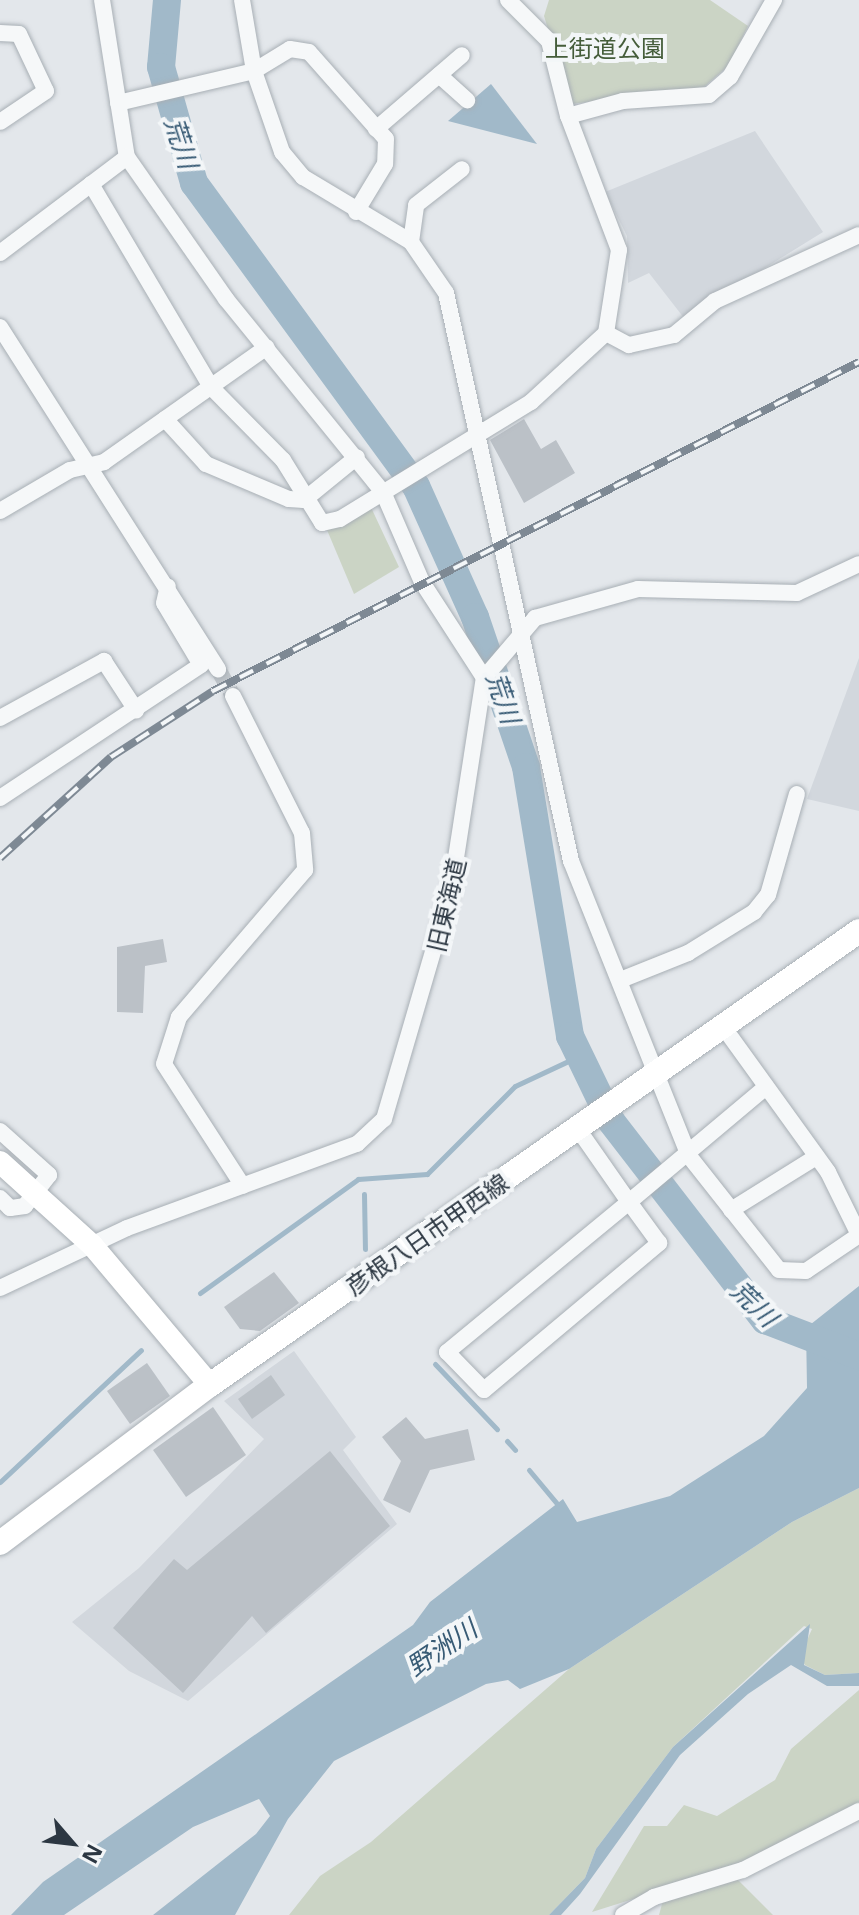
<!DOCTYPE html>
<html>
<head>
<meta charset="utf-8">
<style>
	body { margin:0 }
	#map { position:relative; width:859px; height:1915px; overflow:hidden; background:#e3e7eb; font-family:"Noto Sans","Noto Sans JP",sans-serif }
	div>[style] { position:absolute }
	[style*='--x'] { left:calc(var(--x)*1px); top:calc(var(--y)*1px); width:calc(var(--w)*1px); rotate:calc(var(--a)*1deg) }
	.built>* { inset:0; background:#d2d7dd }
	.green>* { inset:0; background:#cbd4c5 }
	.water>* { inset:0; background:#a1b9c9 }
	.stream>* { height:5px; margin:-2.5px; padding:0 2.5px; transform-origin:2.5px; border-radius:2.5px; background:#a1b9c9 }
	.river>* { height:28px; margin:-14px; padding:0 14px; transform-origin:14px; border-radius:14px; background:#a1b9c9 }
	.building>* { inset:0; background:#bbc1c7 }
	.street-tunnel>* { height:16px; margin-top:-8px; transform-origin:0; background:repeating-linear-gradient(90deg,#bec4c9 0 16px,transparent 0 24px) }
	.roads { filter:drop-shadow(0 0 2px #a8afb5) drop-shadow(0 0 2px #a8afb5) }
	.street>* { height:16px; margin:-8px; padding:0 8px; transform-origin:8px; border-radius:8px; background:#f6f8f9 }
	.secondary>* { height:22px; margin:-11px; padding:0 11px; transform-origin:11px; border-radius:11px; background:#fff }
	.primary>* { height:24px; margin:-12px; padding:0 12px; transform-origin:12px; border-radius:12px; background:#fff }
	.rail>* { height:8px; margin-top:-4px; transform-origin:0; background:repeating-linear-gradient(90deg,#f3f6f8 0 15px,#7e8994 0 30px); box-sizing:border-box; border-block:2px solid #7e8994 }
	span { translate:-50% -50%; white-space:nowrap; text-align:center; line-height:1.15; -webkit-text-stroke:8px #f3f6f8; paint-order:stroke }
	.park-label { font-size:24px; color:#455d3a }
	.street-label { font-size:24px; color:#2c3742 }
	.water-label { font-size:26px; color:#385b75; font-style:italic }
	.north { position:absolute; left:32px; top:1803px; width:80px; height:80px; -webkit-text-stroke:6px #f3f6f8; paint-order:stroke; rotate:118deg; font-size:22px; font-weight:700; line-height:32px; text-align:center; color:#2c3742 }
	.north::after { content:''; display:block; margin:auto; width:28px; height:36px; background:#2c3742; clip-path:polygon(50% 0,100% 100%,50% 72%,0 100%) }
</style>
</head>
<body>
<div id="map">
	<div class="built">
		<div style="clip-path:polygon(755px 131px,823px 232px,684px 318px,649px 273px,628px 283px,627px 236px,605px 192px)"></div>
		<div style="clip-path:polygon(859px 658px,859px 811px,807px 799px)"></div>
		<div style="clip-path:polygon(294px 1351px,356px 1437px,343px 1450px,397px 1524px,188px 1701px,129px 1671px,72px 1622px,139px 1568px,264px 1439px,224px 1401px)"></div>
	</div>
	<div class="green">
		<div style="clip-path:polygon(549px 0,710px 0,748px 26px,728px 66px,704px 87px,571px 104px,544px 16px)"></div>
		<div style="clip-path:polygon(368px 501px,399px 567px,354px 594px,327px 530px)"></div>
		<div style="clip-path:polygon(859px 1488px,859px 1673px,825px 1675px,805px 1665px,800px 1656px,812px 1629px,804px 1626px,673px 1747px,596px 1849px,585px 1878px,549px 1915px,289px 1915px,320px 1876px,371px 1842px,569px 1669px,792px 1522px)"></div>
		<div style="clip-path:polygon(859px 1690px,859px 1806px,741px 1865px,592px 1912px,644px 1826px,667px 1826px,684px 1805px,717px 1816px,775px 1780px,791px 1749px)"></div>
		<div style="clip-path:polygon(737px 1879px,773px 1915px,659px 1915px,664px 1897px)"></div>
	</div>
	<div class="water">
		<div style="clip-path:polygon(491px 84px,537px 144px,448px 121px)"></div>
		<div style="clip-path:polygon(859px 1286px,859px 1488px,792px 1522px,569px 1669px,520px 1689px,508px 1680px,486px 1684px,334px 1761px,288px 1819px,235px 1915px,153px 1915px,256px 1834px,270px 1816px,259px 1799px,193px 1827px,64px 1915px,11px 1915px,43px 1882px,413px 1625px,430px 1602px,563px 1499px,577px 1522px,670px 1496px,764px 1436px,807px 1388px,806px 1328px)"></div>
		<div style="clip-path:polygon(810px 1624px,804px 1665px,825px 1675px,859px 1673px,859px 1686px,827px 1686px,791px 1665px,748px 1694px,680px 1755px,580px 1894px,561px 1915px,549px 1915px,585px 1878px,596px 1849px,673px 1747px)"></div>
	</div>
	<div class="stream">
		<div style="--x:364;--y:1194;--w:55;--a:89"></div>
		<div style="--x:200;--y:1293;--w:195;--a:-35.8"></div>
		<div style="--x:358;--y:1179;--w:69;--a:-4.1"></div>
		<div style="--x:427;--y:1174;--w:124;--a:-45"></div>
		<div style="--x:515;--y:1086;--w:71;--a:-25.1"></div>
		<div style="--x:435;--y:1364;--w:90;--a:46.4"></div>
		<div style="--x:507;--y:1441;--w:12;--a:48"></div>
		<div style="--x:529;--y:1470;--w:47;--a:50.2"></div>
		<div style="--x:0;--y:1482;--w:193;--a:-43.1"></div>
	</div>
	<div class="river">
		<div style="--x:167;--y:0;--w:67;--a:95.1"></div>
		<div style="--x:161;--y:67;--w:121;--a:74.1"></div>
		<div style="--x:194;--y:183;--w:376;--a:53.8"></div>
		<div style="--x:416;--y:486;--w:144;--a:65.8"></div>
		<div style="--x:475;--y:617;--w:158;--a:71.2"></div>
		<div style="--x:526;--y:767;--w:273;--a:80.7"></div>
		<div style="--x:570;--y:1036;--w:94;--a:64.2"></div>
		<div style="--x:611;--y:1121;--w:252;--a:52.3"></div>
		<div style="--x:765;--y:1320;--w:101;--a:21"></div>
	</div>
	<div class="building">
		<div style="clip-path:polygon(524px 419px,541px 449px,556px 440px,575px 473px,524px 503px,490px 440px)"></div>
		<div style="clip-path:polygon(163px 939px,167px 962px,145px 966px,143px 1013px,117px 1012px,117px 947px)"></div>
		<div style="clip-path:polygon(274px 1272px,299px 1303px,260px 1331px,240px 1329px,224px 1307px)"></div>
		<div style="clip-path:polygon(147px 1363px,170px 1396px,130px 1424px,107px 1391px)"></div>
		<div style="clip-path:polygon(271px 1375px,285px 1395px,252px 1419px,238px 1399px)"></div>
		<div style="clip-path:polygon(213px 1407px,246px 1455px,186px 1497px,153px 1450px)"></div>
		<div style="clip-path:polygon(406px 1417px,425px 1439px,468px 1429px,475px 1460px,430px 1470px,410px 1513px,383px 1500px,401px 1461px,382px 1437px)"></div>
		<div style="clip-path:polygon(330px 1451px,390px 1526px,266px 1633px,252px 1616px,183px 1693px,113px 1628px,174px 1559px,187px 1570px)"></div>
	</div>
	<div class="street-tunnel">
		<div style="--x:218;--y:669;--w:31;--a:61"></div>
	</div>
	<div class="roads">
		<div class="street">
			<div style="--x:102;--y:0;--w:159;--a:81"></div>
			<div style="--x:127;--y:157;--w:173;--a:55.1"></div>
			<div style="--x:226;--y:299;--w:249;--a:50.9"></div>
			<div style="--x:383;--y:492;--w:98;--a:66.6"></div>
			<div style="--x:422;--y:582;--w:114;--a:57.1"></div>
			<div style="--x:242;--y:0;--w:72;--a:80.4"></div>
			<div style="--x:254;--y:71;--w:86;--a:70.9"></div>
			<div style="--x:282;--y:152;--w:33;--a:50"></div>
			<div style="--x:303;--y:177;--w:126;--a:31"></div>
			<div style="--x:411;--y:242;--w:62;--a:55.5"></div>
			<div style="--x:446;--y:293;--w:582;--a:77.59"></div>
			<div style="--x:571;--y:861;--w:318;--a:68.2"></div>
			<div style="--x:689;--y:1156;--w:145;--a:51.7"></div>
			<div style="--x:779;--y:1270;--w:27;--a:2"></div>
			<div style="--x:806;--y:1271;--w:64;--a:-34.2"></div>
			<div style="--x:508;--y:0;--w:58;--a:45"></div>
			<div style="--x:549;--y:41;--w:77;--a:75.8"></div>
			<div style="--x:0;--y:33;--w:19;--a:3"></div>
			<div style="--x:19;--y:34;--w:63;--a:64.7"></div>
			<div style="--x:46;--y:91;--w:55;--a:146"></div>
			<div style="--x:439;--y:75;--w:38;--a:42"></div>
			<div style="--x:118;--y:103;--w:140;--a:-13.2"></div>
			<div style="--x:254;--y:71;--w:42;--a:-31.4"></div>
			<div style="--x:290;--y:49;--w:19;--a:9"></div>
			<div style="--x:309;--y:52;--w:116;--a:48.5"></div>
			<div style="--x:386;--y:139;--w:25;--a:92"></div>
			<div style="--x:385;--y:164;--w:56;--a:121.1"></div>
			<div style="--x:376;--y:129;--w:113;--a:-40.7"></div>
			<div style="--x:91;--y:184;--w:236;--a:59.4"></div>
			<div style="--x:211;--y:387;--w:103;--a:45.4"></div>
			<div style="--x:283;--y:460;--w:74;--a:58.2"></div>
			<div style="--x:322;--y:523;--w:18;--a:-13"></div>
			<div style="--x:340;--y:519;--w:224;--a:-31.5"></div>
			<div style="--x:531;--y:402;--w:102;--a:-42.6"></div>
			<div style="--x:606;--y:333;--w:84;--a:-81.1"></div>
			<div style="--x:619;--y:250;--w:143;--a:-110.8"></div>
			<div style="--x:568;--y:116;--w:57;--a:-15.3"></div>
			<div style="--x:623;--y:101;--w:86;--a:-4"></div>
			<div style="--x:709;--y:95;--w:28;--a:-41"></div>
			<div style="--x:730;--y:77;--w:89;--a:-60.3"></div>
			<div style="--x:411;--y:242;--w:37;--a:-82"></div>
			<div style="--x:416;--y:205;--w:58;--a:-38"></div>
			<div style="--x:0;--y:253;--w:159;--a:-37.1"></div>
			<div style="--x:0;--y:327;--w:406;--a:57.5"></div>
			<div style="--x:606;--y:333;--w:26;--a:28"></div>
			<div style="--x:629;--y:345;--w:46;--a:-12.5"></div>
			<div style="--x:674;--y:335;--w:53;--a:-39.7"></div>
			<div style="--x:715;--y:301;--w:158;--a:-24.6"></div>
			<div style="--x:165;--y:419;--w:61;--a:47.7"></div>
			<div style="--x:206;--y:464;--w:90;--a:22.9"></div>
			<div style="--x:289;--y:499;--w:15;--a:4"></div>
			<div style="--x:304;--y:500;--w:68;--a:-39.1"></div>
			<div style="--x:0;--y:511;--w:81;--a:-30.4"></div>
			<div style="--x:70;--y:470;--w:35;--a:-13"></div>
			<div style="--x:104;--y:462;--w:199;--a:-35.2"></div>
			<div style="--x:233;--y:696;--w:153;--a:63.3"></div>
			<div style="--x:302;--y:833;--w:37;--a:85"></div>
			<div style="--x:305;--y:870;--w:194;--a:130.6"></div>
			<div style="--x:179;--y:1017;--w:49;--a:107.7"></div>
			<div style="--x:164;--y:1064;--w:145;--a:57.1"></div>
			<div style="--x:0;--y:718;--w:119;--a:-28.7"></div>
			<div style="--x:104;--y:661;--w:59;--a:56.9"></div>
			<div style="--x:0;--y:798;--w:241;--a:-33.5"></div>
			<div style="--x:201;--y:665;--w:72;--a:-120.8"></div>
			<div style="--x:164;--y:603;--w:17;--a:-77"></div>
			<div style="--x:623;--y:979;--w:70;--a:-21.8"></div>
			<div style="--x:688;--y:953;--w:78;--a:-31.8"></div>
			<div style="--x:754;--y:912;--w:22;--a:-51"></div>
			<div style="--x:768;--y:895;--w:105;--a:-74"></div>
			<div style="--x:722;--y:1025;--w:181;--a:54.2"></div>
			<div style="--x:828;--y:1172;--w:70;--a:63.8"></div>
			<div style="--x:578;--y:1129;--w:89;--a:55.1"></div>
			<div style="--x:629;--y:1202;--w:236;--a:140.5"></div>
			<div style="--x:447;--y:1352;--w:53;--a:45.8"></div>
			<div style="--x:484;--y:1390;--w:229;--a:-40"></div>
			<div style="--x:659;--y:1243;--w:51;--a:-126.2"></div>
			<div style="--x:629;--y:1202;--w:179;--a:-40"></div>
			<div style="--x:0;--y:1131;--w:66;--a:41.9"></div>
			<div style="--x:49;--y:1175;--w:39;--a:128"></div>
			<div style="--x:25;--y:1206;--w:15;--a:172"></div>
			<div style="--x:10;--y:1208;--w:14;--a:-135"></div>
			<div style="--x:731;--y:1210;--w:100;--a:-31.9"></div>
			<div style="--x:0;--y:1288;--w:140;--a:-25.3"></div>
			<div style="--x:127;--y:1228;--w:245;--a:-20.1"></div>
			<div style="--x:357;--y:1144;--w:37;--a:-43"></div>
			<div style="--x:384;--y:1119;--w:239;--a:-73.7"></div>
			<div style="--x:451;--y:890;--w:215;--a:-81.2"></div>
			<div style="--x:484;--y:678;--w:79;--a:-49.6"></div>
			<div style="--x:535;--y:618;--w:107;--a:-15.7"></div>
			<div style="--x:638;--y:589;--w:159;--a:1.4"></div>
			<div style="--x:797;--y:593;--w:68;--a:-25.1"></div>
			<div style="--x:623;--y:1915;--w:36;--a:-30"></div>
			<div style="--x:654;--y:1897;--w:93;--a:-16.9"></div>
			<div style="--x:743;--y:1870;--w:130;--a:-27"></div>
		</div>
		<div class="secondary">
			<div style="--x:0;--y:1162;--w:124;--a:42.1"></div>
			<div style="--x:92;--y:1245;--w:183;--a:49.9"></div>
		</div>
		<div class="primary">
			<div style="--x:0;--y:1543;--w:263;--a:-37"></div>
			<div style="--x:210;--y:1385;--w:792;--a:-34.97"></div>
		</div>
	</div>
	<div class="rail">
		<div style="--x:0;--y:858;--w:150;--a:-42.3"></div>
		<div style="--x:111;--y:757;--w:121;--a:-32.9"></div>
		<div style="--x:213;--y:691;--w:725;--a:-26.99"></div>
	</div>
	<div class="park-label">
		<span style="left:605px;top:48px">上街道公園</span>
	</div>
	<div class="street-label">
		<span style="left:446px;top:905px;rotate:-77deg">旧東海道</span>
		<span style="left:427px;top:1234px;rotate:-35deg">彦根八日市甲西線</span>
	</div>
	<div class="water-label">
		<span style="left:181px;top:143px;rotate:72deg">荒川</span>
		<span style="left:503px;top:698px;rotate:71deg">荒川</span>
		<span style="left:754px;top:1304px;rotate:44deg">荒川</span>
		<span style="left:442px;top:1648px;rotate:-34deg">野洲川</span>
	</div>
	<div class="north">N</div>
</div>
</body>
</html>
